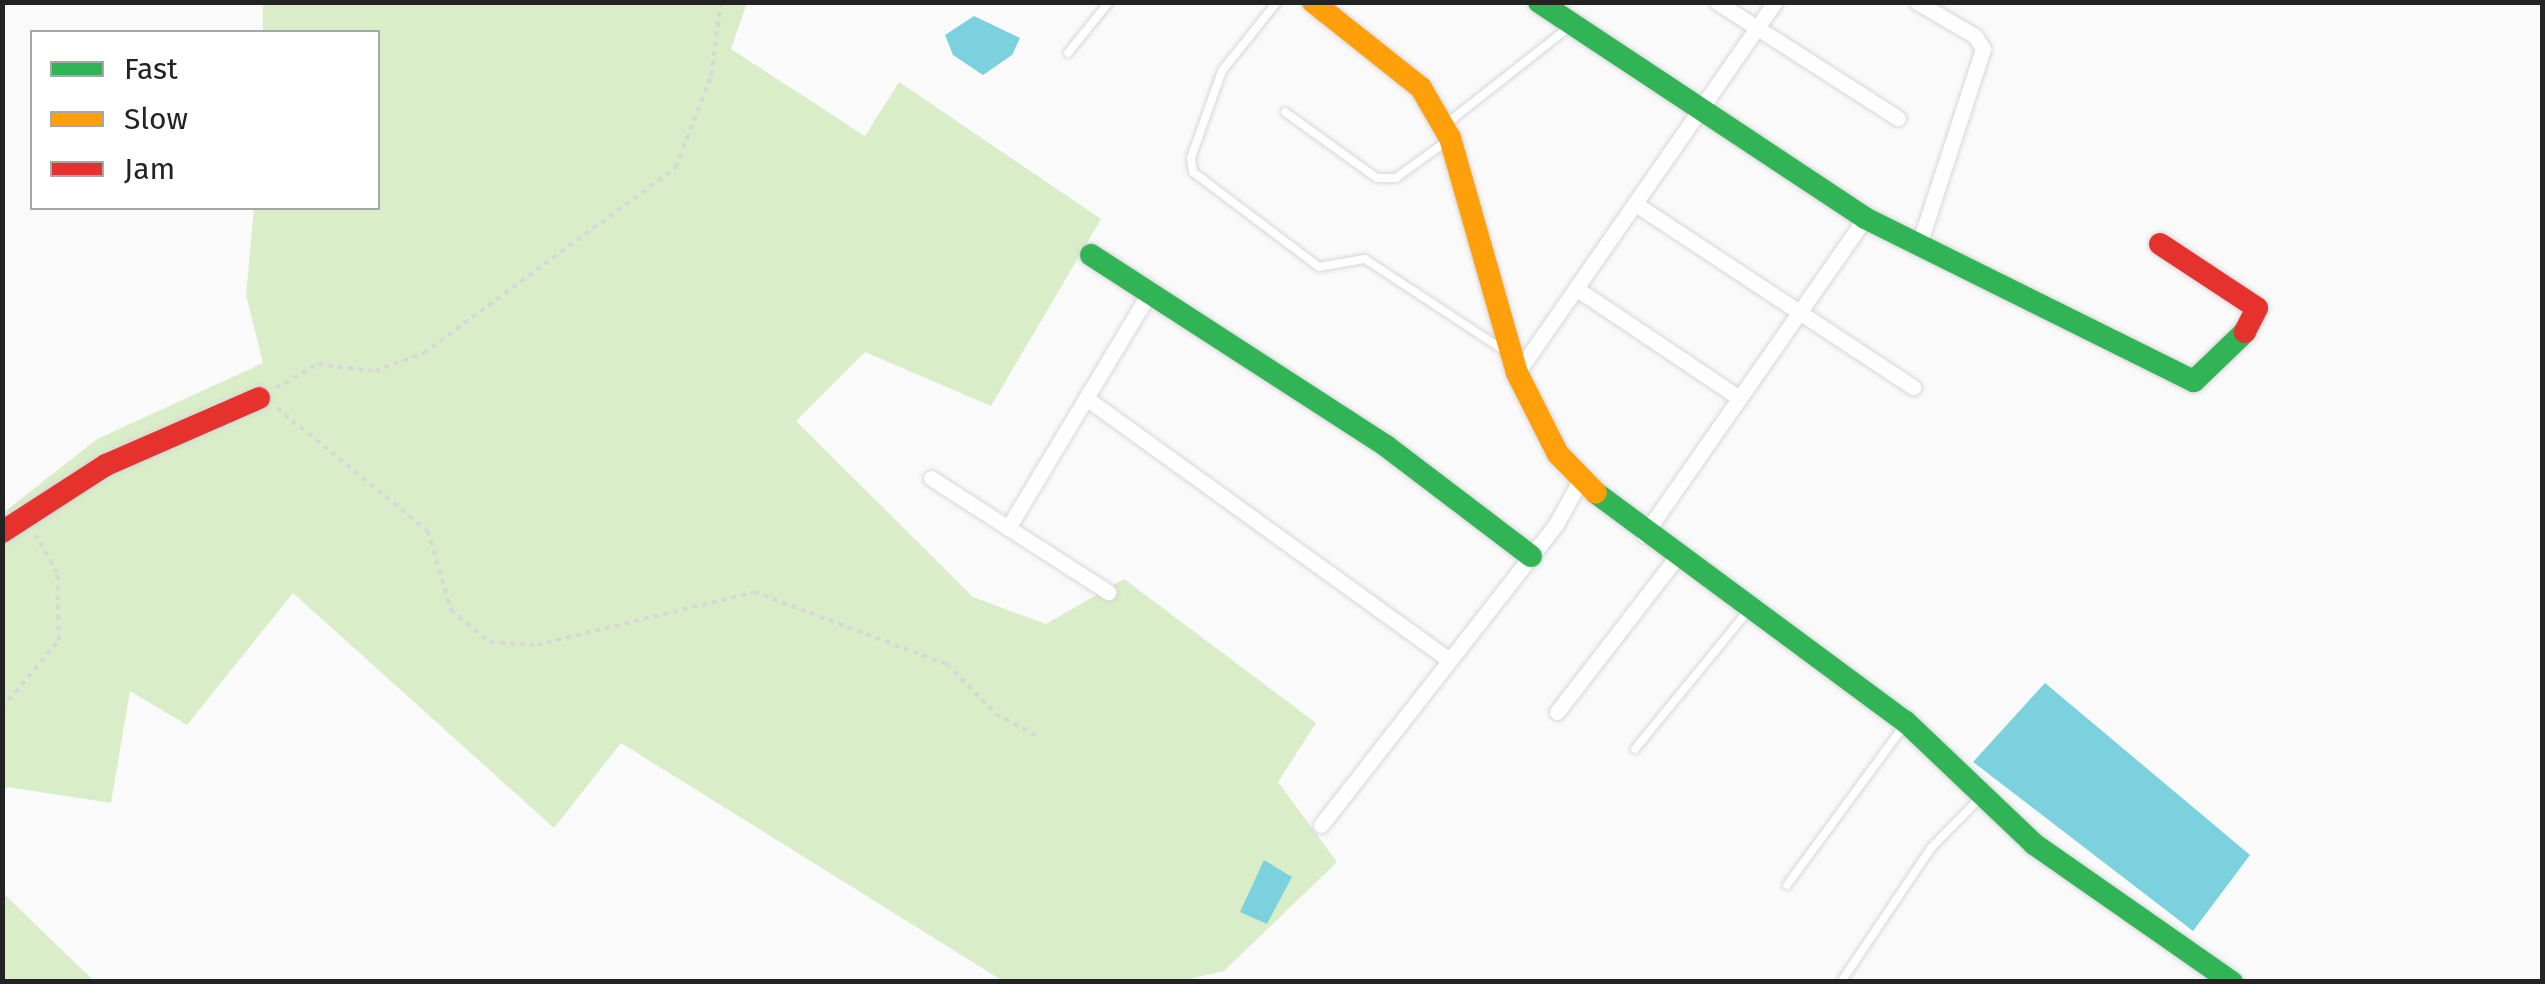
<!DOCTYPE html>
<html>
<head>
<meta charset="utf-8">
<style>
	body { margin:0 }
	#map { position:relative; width:2545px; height:984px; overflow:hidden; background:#fafafb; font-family:"Fira Sans",sans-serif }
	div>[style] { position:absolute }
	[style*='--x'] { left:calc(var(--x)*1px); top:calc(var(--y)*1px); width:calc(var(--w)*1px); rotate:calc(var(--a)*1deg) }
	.green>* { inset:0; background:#d9edc8 }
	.water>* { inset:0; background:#7bd1de }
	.path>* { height:4px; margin-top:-2px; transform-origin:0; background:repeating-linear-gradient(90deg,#d8d8d9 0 5px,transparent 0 10px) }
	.roads { filter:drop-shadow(0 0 2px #d7d7d7) drop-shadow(0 0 2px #d7d7d7) }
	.lane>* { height:8px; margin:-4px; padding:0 4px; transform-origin:4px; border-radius:4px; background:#fefefe }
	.street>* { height:15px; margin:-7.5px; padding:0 7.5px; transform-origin:7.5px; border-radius:7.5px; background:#fefefe }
	.fast>* { height:22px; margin:-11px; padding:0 11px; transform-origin:11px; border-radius:11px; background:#30b455 }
	.slow>* { height:22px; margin:-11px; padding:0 11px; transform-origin:11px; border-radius:11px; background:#ff9f0a }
	.jam>* { height:22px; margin:-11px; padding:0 11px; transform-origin:11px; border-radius:11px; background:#e5322d }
	span { translate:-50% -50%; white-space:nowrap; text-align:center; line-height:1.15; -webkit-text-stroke:10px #fff; paint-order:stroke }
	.frame { position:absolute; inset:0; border:5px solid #232324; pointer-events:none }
	.legend { position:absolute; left:30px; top:30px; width:350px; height:180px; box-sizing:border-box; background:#fff; border:2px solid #a7a7a7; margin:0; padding:12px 18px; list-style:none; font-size:30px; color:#232324 }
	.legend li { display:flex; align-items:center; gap:20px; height:50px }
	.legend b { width:50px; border:2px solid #a7a7a7 }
</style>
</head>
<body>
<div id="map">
	<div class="green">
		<div style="clip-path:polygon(263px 3px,747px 3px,731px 49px,865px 136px,899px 82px,1101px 219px,991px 406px,865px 352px,796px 421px,973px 597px,1046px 624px,1124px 579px,1316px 723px,1278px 782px,1337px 862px,1224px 971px,1176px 982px,1003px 981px,621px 743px,554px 828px,293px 593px,187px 725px,130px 691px,111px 803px,7px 787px,3px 793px,3px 513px,97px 439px,263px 363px,246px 295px,254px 208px,378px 208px,378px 32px,263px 32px)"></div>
		<div style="clip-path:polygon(2px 893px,3px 893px,94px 981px,3px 981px)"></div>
	</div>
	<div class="water">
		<div style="clip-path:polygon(974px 16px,1020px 38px,1012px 55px,983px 75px,953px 55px,945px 35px)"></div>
		<div style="clip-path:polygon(2045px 683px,2250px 855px,2193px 931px,1973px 762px)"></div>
		<div style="clip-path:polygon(1264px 860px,1292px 877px,1267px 924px,1240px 912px)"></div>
	</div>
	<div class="path">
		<div style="--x:276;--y:388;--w:48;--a:-29.7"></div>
		<div style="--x:318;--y:364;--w:57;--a:7"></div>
		<div style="--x:375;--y:371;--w:52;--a:-20.2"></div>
		<div style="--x:424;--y:353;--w:313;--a:-36.4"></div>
		<div style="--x:676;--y:167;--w:97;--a:-69"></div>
		<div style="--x:711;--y:76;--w:75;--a:-82.3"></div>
		<div style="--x:277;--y:408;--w:195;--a:39.2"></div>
		<div style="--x:428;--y:531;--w:82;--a:73.8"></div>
		<div style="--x:451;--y:610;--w:50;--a:39.4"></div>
		<div style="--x:490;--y:642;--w:47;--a:3.7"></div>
		<div style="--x:537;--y:645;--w:223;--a:-13.7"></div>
		<div style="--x:754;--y:592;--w:206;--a:20.5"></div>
		<div style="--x:947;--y:664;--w:70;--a:45.6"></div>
		<div style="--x:996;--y:714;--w:47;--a:27.6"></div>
		<div style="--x:2;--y:708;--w:89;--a:-50"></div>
		<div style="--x:59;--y:640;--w:67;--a:-91.7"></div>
		<div style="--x:57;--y:573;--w:43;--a:-118.9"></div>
	</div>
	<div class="roads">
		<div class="lane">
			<div style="--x:1277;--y:2;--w:88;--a:128.6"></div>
			<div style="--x:1222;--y:71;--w:92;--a:109.6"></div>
			<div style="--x:1191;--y:158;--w:14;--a:82"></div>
			<div style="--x:1193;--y:172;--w:158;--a:37"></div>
			<div style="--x:1319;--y:267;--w:47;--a:-9.9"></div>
			<div style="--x:1365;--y:259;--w:168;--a:33.3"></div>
			<div style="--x:1068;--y:53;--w:65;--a:-51.2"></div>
			<div style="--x:1285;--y:112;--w:113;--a:35.7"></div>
			<div style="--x:1377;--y:178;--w:19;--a:0"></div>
			<div style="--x:1396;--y:178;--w:63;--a:-36"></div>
			<div style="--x:1446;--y:124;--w:155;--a:-38.2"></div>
			<div style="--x:1635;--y:749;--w:178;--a:-50.7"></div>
			<div style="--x:1787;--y:885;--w:197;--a:-53.7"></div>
			<div style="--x:1841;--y:982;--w:161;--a:-56.1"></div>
			<div style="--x:1931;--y:848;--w:70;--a:-45.6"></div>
		</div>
		<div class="street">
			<div style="--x:1717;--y:2;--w:215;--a:32.7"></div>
			<div style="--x:1917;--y:2;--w:67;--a:30.4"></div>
			<div style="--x:1975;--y:36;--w:15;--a:58"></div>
			<div style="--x:1983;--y:49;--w:206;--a:108.1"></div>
			<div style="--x:1637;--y:205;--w:331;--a:33.4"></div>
			<div style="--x:1577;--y:289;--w:192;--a:33.9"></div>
			<div style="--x:1517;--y:373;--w:452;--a:-55.2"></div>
			<div style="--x:1086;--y:398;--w:448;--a:35.8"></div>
			<div style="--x:931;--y:478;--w:211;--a:32.8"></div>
			<div style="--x:1008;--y:528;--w:274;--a:-59"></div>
			<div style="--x:1644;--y:535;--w:386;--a:-55.1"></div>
			<div style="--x:1557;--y:712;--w:196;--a:-52.3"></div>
			<div style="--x:1321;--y:825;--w:382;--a:-52"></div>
			<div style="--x:1556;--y:524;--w:51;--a:-60.9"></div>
		</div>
		<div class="fast">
			<div style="--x:1539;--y:2;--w:391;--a:33.5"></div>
			<div style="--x:1865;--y:218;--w:367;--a:26.4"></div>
			<div style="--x:2194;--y:381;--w:71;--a:-43.9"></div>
			<div style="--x:1091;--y:255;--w:351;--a:32.9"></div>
			<div style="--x:1386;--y:446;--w:182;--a:37.2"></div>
			<div style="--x:1596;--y:493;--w:385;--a:36.5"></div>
			<div style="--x:1906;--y:722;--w:177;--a:43.6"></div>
			<div style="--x:2034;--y:844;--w:241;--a:34.9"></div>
		</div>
		<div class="slow">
			<div style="--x:1313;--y:2;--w:138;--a:38.5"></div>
			<div style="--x:1421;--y:88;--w:58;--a:59.9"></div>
			<div style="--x:1450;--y:138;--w:244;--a:74.1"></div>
			<div style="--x:1517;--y:373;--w:91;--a:63.2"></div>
			<div style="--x:1558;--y:454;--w:54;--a:45.7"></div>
		</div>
		<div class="jam">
			<div style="--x:2160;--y:244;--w:116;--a:33.4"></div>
			<div style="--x:2257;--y:308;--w:27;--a:117"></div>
			<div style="--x:2;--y:532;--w:124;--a:-32.8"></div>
			<div style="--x:106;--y:465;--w:167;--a:-23.6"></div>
		</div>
	</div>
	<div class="frame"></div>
	<ul class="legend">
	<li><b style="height:12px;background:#30b455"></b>Fast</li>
	<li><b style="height:12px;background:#ff9f0a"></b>Slow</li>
	<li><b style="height:12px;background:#e5322d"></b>Jam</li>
	</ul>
</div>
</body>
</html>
